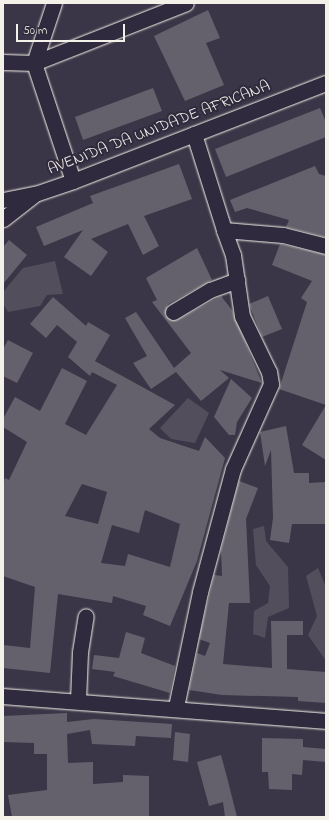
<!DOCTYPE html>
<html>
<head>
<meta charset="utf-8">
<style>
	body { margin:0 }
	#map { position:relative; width:329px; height:820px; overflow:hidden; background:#3b3647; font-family:"Indie Flower",sans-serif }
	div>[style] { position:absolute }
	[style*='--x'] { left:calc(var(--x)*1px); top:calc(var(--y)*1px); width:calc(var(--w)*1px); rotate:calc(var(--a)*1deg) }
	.green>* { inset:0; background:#534e5c }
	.building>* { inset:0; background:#65616c }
	.roads { filter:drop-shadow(0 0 1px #f4f1e8) drop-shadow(0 0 1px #f4f1e8) }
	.minor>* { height:15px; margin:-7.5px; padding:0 7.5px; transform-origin:7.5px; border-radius:7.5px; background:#2f2a3d }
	span { translate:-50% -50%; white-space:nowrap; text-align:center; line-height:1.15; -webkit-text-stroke:4px #2f2a3d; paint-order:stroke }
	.street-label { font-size:16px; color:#f4f1e8 }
	.frame { position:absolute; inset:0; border:4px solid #f4f1e8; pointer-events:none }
	.scale { position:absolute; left:16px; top:24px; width:109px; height:18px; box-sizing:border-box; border:2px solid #f4f1e8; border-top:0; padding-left:5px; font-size:12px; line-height:14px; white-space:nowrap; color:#f4f1e8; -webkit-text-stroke:3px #2f2a3d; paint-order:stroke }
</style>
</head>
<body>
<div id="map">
	<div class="green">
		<div style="clip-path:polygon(55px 261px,63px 294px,47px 295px,40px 306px,8px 312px,3px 304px,3px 292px,23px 268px)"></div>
		<div style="clip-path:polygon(188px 398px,209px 413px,195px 443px,171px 439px,160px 428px)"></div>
		<div style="clip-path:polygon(264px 526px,266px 541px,288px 567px,289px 608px,268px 617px,265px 638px,253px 634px,254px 611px,268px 603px,270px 586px,256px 565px,253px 529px)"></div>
		<div style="clip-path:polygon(318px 568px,326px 587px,326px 661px,308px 635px,317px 616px,306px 576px)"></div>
	</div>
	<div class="building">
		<div style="clip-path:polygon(208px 10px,220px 38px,206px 43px,224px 85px,185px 101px,154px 36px)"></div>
		<div style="clip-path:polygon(153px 88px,162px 111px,83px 140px,75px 117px)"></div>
		<div style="clip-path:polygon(320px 108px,326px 122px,326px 137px,226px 177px,215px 149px)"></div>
		<div style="clip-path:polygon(179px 164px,192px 199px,144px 216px,159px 246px,143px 255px,128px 224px,91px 239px,108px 252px,91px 276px,64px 257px,83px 230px,44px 246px,36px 227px,93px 203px,90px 196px)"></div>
		<div style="clip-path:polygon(315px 166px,319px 174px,326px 176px,326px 237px,286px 227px,289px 220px,247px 208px,235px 212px,230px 200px)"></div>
		<div style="clip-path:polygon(9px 240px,27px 255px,3px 284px,3px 247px)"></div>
		<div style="clip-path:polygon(280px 244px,326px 255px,326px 405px,279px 389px,307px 302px,301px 298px,312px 281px,272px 265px)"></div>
		<div style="clip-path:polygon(197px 248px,212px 280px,168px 304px,165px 316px,177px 320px,221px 296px,232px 310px,262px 383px,220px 370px,229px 378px,201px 401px,176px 372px,151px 389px,133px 363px,147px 356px,125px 318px,136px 312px,174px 368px,191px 353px,152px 302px,157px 300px,146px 278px)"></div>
		<div style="clip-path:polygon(268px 296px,282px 329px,262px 337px,249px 304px)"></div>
		<div style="clip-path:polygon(evenodd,53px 297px,86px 326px,88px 322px,110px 335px,95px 361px,175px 405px,149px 429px,160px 438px,199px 451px,205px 437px,225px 458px,197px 561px,170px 626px,143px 615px,146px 606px,113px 596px,112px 603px,58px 594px,50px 673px,3px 668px,3px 645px,30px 648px,35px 587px,3px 576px,3px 485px,5px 478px,9px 480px,27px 442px,3px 427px,3px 419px,15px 397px,40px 411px,62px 368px,87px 381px,65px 424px,86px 435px,117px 385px,92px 372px,90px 376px,68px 357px,77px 342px,57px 325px,46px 338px,30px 324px,53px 297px,82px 484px,107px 492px,98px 524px,65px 516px,82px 484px,53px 297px,145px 510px,180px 524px,170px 567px,128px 554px,125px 566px,101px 563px,112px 525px,139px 533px,145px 510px)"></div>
		<div style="clip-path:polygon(8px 340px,33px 353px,17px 383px,3px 376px,3px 349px)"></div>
		<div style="clip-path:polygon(231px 379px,252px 398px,237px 422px,235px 435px,229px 435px,214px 417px)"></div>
		<div style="clip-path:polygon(326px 405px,326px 460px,302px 445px)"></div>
		<div style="clip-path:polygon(286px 426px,294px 473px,309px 473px,309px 483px,326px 482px,326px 524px,292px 524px,289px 543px,270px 540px,273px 518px,271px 450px,265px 466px,260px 432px)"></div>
		<div style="clip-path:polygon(239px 481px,258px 488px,246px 519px,250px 603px,229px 603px,223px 664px,272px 668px,271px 621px,303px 621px,303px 635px,287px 635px,287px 669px,326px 672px,326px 703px,298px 701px,298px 697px,222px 695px,189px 690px,197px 653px,205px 656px,210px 643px,199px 639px,214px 575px,222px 576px,221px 550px)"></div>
		<div style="clip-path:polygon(126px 632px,145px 638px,141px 653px,175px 666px,170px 693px,113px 676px,115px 672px,92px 669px,94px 655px,119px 658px)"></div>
		<div style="clip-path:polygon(67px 713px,67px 722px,94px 719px,172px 724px,171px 738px,136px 736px,135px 746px,92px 744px,90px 730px,67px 734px,68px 763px,93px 762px,93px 784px,123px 782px,123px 775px,149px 776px,149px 817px,12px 817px,8px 795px,47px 790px,47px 754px,34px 754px,34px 743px,3px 742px,3px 716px)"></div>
		<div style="clip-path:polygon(175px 732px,190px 734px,188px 762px,173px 760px)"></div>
		<div style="clip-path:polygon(262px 738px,303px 739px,303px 747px,326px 749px,326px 762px,303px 760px,302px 775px,292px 774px,292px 790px,269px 789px,268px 772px,262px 772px)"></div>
		<div style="clip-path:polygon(221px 755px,228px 781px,237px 817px,225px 817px,223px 802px,209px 806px,197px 762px)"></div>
	</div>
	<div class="roads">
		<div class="minor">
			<div style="--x:54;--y:3;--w:63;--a:108.4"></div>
			<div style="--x:34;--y:63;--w:124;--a:71.7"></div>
			<div style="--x:3;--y:62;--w:31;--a:2"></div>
			<div style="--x:34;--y:63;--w:163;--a:-21.5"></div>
			<div style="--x:194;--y:134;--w:101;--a:72.6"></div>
			<div style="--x:224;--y:230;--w:59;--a:4.8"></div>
			<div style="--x:283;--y:235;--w:44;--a:14.3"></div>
			<div style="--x:3;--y:200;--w:33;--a:-11"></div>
			<div style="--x:35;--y:194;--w:40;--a:-18.9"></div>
			<div style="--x:73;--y:181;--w:271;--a:-21.2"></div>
			<div style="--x:3;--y:219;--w:37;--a:-38"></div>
			<div style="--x:173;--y:312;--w:43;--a:-30.7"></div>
			<div style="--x:210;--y:290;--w:29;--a:-20"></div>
			<div style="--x:3;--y:696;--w:324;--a:4.4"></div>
			<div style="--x:78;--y:700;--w:48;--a:-87.6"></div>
			<div style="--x:80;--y:652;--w:36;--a:-81"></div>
			<div style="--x:176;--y:707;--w:117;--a:-78.2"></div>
			<div style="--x:200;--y:592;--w:127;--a:-75"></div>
			<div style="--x:233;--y:469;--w:93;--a:-65.9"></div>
			<div style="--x:271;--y:384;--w:12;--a:-99"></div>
			<div style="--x:269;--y:372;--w:62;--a:-115.7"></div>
			<div style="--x:242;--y:316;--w:62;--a:-98.4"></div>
			<div style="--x:233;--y:255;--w:27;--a:-110"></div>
		</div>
	</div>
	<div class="street-label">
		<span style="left:159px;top:128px;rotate:-21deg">AVENIDA DA UNIDADE AFRICANA</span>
	</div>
	<div class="frame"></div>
	<div class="scale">50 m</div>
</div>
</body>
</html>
